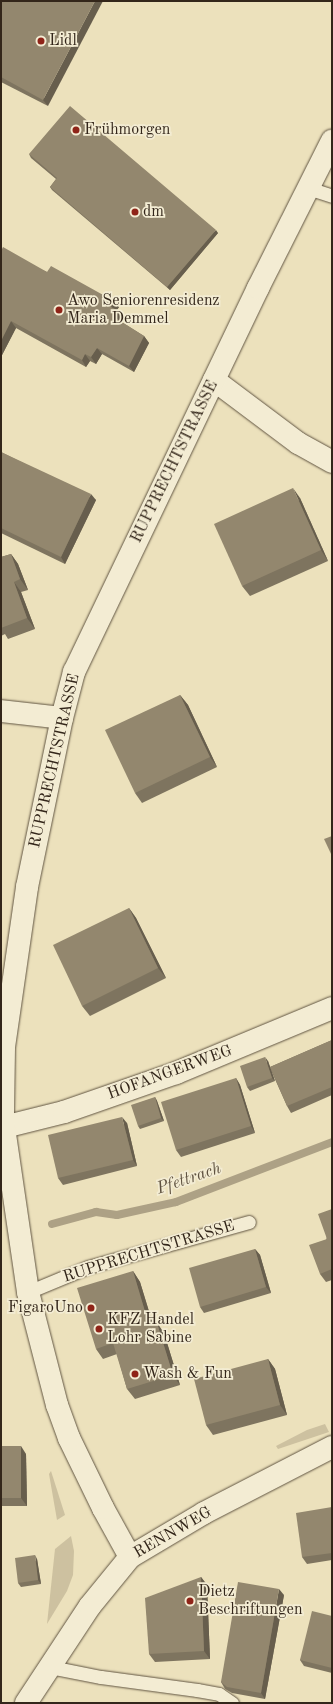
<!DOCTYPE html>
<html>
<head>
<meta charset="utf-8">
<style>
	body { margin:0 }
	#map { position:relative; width:333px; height:1704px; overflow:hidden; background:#ece1bc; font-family:"Old Standard TT",serif }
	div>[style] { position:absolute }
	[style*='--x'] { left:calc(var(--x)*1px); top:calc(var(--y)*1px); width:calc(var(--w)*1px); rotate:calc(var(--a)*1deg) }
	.green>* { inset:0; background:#cdc1a0 }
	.stream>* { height:8px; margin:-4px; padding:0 4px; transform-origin:4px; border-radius:4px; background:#ada185 }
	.roads { filter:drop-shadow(0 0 1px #615542) drop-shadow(0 0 1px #615542) }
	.service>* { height:13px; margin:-6.5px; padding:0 6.5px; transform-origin:6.5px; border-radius:6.5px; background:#f3ecd3 }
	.minor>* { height:22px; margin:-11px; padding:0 11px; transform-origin:11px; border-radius:11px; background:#f3ecd3 }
	.secondary>* { height:22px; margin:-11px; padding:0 11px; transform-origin:11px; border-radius:11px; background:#f3ecd3 }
	.wall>* { inset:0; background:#7e745f }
	.shaded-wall>* { inset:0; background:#675e4d }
	.building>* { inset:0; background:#93876e }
	.dots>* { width:11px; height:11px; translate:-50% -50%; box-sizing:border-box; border:2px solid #f3ecd3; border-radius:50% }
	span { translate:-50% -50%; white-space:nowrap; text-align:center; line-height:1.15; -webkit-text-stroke:3.5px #f3ecd3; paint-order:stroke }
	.poi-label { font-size:16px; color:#33261a }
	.left { translate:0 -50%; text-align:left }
	.right { translate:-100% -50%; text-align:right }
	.street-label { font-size:16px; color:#33261a }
	.water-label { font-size:17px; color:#5e513f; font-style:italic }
	.frame { position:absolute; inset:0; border:2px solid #33261a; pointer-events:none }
</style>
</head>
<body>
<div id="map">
	<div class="green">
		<div style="clip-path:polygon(325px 1424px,329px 1432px,278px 1449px,276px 1446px,307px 1430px)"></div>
		<div style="clip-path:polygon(51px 1471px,65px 1515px,57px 1520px,49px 1474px)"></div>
		<div style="clip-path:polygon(71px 1536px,74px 1551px,73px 1575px,67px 1591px,47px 1624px,55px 1549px)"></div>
	</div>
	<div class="stream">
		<div style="--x:52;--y:1224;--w:46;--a:-15.3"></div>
		<div style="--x:96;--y:1212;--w:21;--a:8"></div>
		<div style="--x:117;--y:1215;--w:60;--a:-12.4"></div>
		<div style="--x:176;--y:1202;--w:167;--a:-21"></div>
	</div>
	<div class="roads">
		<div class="service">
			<div style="--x:308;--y:188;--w:25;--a:18"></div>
			<div style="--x:28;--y:1292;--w:65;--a:-22.6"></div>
			<div style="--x:88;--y:1267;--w:167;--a:-15.6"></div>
			<div style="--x:50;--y:1667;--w:52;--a:11.1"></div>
			<div style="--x:101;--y:1677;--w:97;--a:7.7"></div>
			<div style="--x:197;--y:1690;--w:22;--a:10"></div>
			<div style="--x:219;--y:1694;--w:16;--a:35"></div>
		</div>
		<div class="minor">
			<div style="--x:214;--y:380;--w:105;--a:36.9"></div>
			<div style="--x:298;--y:443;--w:39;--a:29"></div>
			<div style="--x:1;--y:711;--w:61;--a:6.5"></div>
			<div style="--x:4;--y:1127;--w:62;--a:-14"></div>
			<div style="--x:64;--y:1112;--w:119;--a:-19.2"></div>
			<div style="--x:176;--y:1073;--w:169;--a:-22.6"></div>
		</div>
		<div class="secondary">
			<div style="--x:130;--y:1557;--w:56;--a:-118.9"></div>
			<div style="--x:103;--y:1508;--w:78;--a:-115.9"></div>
			<div style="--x:69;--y:1438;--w:35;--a:-110"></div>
			<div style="--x:57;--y:1405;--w:117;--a:-104.4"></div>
			<div style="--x:28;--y:1292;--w:167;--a:-98.3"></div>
			<div style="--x:4;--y:1127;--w:16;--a:-94"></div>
			<div style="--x:3;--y:1111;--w:64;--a:-89.1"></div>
			<div style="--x:4;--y:1047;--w:162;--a:-81.8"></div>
			<div style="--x:27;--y:887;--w:173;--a:-78.3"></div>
			<div style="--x:62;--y:718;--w:48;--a:-75.4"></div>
			<div style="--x:74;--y:672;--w:426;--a:-64.4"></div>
			<div style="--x:258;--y:288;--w:165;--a:-63.3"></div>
			<div style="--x:26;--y:1703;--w:116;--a:-56.6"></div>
			<div style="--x:90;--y:1606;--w:63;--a:-50.8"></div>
			<div style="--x:130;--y:1557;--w:86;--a:-30.7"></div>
			<div style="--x:204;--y:1513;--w:144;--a:-27.3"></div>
		</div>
	</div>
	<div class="wall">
		<div style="clip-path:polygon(1px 1px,48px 106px,1px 82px)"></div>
		<div style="clip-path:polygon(29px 154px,218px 233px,170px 290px,52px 190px,50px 187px,56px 179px,31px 158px)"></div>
		<div style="clip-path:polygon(1px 251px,47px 272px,119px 307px,117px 310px,122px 317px,120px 321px,144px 336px,149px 343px,134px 372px,102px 354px,96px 364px,90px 361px,86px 367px,16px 328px,1px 357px)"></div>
		<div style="clip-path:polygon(1px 452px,96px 500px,65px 564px,1px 533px)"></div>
		<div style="clip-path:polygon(300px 498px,328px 561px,250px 596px,242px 586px)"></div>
		<div style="clip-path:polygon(11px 554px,18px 564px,28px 590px,21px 592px,35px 629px,8px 639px,5px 634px,1px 636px,1px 557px)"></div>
		<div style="clip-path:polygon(180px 695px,188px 705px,217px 767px,142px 803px,135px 793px)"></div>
		<div style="clip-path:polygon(129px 908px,136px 918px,166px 978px,90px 1016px,82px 1006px)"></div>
		<div style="clip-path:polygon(332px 1040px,332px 1095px,291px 1113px,287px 1106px,270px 1068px,275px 1081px,250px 1091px,247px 1087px,268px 1061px,270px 1067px)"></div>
		<div style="clip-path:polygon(236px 1078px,240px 1085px,255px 1133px,181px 1157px,176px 1150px)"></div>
		<div style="clip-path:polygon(155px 1097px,157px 1101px,164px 1121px,140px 1129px,138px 1126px)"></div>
		<div style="clip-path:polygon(127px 1123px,137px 1166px,63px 1185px,58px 1178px)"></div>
		<div style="clip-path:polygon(332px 1209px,332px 1280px,326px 1282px,320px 1274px)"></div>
		<div style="clip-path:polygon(255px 1249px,260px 1255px,271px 1293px,204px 1313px,200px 1307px)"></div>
		<div style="clip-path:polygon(133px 1271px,140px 1282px,153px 1324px,157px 1323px,164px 1333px,180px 1385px,135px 1399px,127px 1389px,117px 1354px,103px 1359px,96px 1349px)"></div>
		<div style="clip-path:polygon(268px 1359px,275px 1369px,287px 1415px,213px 1435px,206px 1425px)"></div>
		<div style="clip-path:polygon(1px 1446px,26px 1454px,27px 1506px,1px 1506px)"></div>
		<div style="clip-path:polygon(332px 1507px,332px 1560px,307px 1564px,302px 1557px)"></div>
		<div style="clip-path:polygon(37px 1559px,41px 1584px,21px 1587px,18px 1583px)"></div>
		<div style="clip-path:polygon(201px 1577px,207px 1585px,210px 1659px,155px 1662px,149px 1654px)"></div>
		<div style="clip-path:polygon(284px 1595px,265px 1699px,232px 1693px,225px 1689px,221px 1682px)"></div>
		<div style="clip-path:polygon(332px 1616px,332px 1673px,304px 1666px,300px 1660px)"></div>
	</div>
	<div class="shaded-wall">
		<div style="clip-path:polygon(95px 1px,103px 1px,48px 106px,43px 100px)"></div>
		<div style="clip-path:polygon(216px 230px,218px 233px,170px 290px,167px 287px)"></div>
		<div style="clip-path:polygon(114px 301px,119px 307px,117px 310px,122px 317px,118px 324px,114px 317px,111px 307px)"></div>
		<div style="clip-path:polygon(11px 321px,16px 328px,1px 357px,1px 341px)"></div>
		<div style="clip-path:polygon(144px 336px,149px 343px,134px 372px,129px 366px)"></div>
		<div style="clip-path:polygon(97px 348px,102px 354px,96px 364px,91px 357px)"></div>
		<div style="clip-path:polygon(85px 354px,90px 361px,86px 367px,82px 360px)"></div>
		<div style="clip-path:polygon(293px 488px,300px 498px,328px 561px,321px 550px)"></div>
		<div style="clip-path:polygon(91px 494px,96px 500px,65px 564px,61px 557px)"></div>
		<div style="clip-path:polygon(11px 554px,18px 564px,28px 590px,20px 579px)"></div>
		<div style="clip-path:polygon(14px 582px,21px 592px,35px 629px,27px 618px)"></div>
		<div style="clip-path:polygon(180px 695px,188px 705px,217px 767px,210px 757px)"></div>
		<div style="clip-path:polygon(129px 908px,136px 918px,166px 978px,158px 968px)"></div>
		<div style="clip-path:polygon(265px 1057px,268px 1061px,275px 1081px,272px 1078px)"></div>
		<div style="clip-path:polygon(236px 1078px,240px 1085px,255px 1133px,251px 1126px)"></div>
		<div style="clip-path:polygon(155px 1097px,157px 1101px,164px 1121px,161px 1118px)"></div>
		<div style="clip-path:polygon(122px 1117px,127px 1123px,137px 1166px,133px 1160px)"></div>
		<div style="clip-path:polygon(255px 1249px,260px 1255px,271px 1293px,266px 1287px)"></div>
		<div style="clip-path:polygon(133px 1271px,140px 1282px,156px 1335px,149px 1325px)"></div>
		<div style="clip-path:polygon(157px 1323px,164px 1333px,180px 1385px,173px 1375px)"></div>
		<div style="clip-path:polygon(268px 1359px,275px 1369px,287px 1415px,280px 1405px)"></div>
		<div style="clip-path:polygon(21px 1446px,26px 1454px,27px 1506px,21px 1498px)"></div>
		<div style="clip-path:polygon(35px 1555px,37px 1559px,41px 1584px,38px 1580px)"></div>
		<div style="clip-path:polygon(201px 1577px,207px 1585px,210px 1659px,204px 1651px)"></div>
		<div style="clip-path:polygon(279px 1589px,284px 1595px,265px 1699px,261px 1693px)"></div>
	</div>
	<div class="building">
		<div style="clip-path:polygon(1px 1px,95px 1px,43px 100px,1px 77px)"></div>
		<div style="clip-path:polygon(70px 106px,216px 230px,167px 287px,50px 187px,57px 178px,29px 154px)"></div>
		<div style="clip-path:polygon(3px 247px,47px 272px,51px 266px,114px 301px,111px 307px,117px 310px,114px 317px,144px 336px,129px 366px,97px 348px,91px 357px,85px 354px,82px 360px,11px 321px,1px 341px,1px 251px)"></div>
		<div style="clip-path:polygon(1px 452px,91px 494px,61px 557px,1px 528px)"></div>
		<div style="clip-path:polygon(293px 488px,321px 550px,242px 586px,214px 524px)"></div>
		<div style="clip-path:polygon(11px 554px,20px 579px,14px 582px,27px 618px,1px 628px,1px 557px)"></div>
		<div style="clip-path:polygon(180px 695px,210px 757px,135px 793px,105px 730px)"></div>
		<div style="clip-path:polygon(332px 836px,332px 856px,324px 839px)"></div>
		<div style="clip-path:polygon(129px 908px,158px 968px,82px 1006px,53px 945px)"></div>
		<div style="clip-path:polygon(332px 1040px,332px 1087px,287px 1106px,270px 1067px)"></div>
		<div style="clip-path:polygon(265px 1057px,272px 1078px,247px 1087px,240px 1066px)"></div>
		<div style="clip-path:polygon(236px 1078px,251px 1126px,176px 1150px,161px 1102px)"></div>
		<div style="clip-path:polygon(155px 1097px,161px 1118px,138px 1126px,131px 1105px)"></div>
		<div style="clip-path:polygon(122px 1117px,133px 1160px,58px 1178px,48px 1135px)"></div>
		<div style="clip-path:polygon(332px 1209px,332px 1269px,320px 1274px,309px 1245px,327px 1239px,318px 1214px)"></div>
		<div style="clip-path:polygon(255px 1249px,266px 1287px,200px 1307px,189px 1268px)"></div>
		<div style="clip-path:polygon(133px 1271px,149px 1325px,157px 1323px,173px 1375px,127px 1389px,113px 1343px,96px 1349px,77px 1288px)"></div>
		<div style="clip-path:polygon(268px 1359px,280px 1405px,206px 1425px,194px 1379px)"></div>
		<div style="clip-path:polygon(1px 1446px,21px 1446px,21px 1498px,1px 1498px)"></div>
		<div style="clip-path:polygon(332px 1507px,332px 1553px,302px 1557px,296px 1513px)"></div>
		<div style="clip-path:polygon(35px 1555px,38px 1580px,18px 1583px,15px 1558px)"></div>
		<div style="clip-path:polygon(201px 1577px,204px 1651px,149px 1654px,145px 1598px)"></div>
		<div style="clip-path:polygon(238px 1582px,279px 1589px,261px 1693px,227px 1687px,221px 1682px)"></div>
		<div style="clip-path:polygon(312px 1611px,332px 1616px,332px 1668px,300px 1660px)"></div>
	</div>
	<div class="dots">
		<div style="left:41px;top:41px;background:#8f2418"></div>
		<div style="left:76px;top:130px;background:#8f2418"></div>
		<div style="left:135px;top:212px;background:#8f2418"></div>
		<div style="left:59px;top:310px;background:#8f2418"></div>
		<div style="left:91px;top:1308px;background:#8f2418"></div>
		<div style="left:99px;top:1329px;background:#8f2418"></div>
		<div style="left:135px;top:1374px;background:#8f2418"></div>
		<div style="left:190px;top:1601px;background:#8f2418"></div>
	</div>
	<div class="poi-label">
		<span class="left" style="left:49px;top:41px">Lidl</span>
		<span class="left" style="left:84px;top:130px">Frühmorgen</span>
		<span class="left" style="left:143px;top:212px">dm</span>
		<span class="left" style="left:67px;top:310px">Awo Seniorenresidenz<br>Maria Demmel</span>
		<span class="right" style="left:83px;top:1308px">FigaroUno</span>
		<span class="left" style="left:107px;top:1329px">KFZ Handel<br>Lohr Sabine</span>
		<span class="left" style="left:143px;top:1374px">Wash &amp; Fun</span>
		<span class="left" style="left:198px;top:1601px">Dietz<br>Beschriftungen</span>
	</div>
	<div class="street-label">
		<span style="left:175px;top:462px;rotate:-64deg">RUPPRECHTSTRASSE</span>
		<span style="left:55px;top:761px;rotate:-77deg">RUPPRECHTSTRASSE</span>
		<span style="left:170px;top:1073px;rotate:-20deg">HOFANGERWEG</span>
		<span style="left:149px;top:1252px;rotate:-17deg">RUPPRECHTSTRASSE</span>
		<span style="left:173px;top:1533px;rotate:-30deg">RENNWEG</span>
	</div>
	<div class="water-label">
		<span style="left:189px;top:1179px;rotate:-19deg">Pfettrach</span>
	</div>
	<div class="frame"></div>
</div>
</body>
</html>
